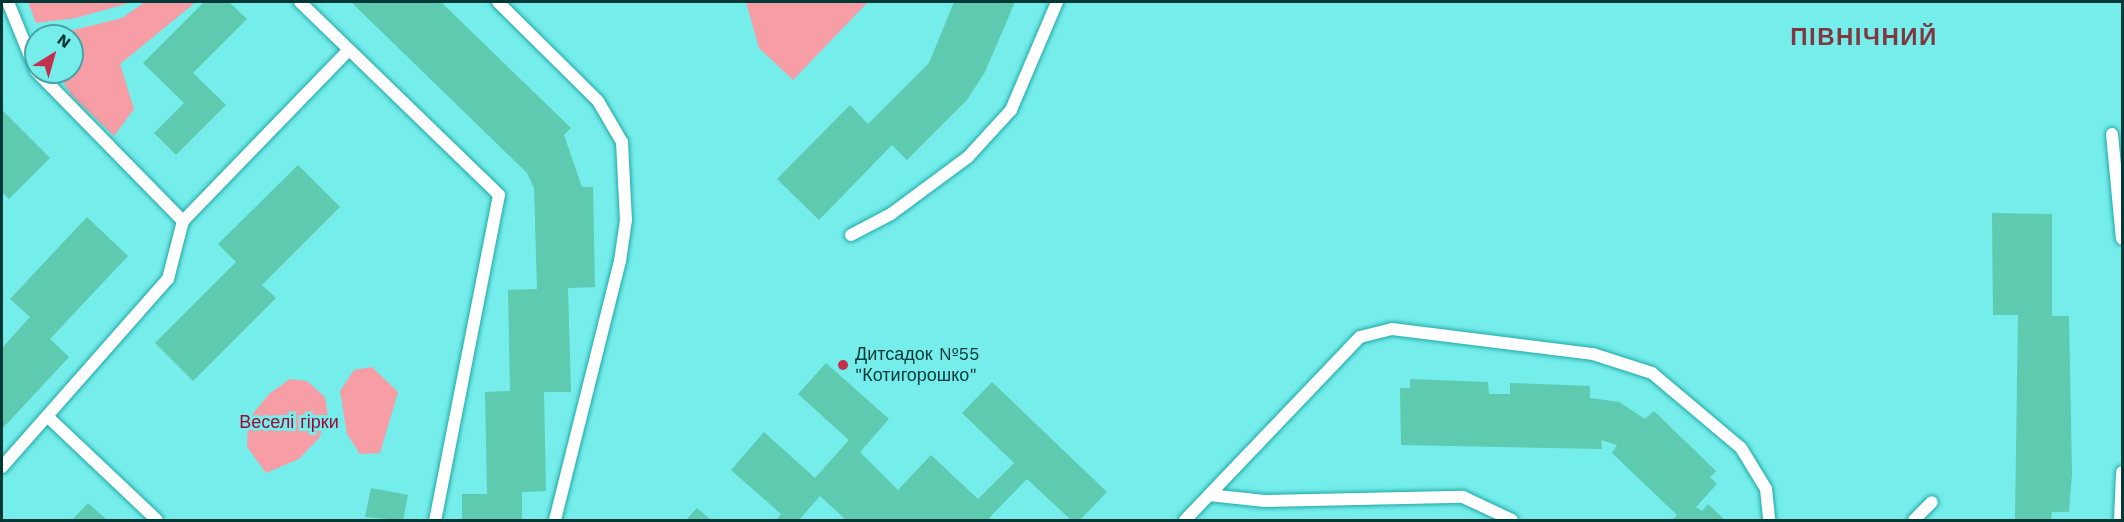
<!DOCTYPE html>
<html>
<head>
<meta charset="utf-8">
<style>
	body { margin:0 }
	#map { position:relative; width:2124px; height:522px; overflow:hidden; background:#75edeb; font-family:"Work Sans",sans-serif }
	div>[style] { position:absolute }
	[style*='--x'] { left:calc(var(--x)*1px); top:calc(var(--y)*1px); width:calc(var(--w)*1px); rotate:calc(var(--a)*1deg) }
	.green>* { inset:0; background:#f69da5 }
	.building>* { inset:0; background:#5ecaaf }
	.roads { filter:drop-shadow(0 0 2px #1fa8a7) drop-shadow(0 0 2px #1fa8a7) }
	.service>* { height:12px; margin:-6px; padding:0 6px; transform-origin:6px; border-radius:6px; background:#fff }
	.dots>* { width:16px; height:16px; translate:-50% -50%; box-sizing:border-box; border:3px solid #75edeb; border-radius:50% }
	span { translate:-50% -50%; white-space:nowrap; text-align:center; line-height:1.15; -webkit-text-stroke:6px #75edeb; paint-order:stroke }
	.poi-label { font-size:18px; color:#003838 }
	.left { translate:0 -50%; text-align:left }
	.park-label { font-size:18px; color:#9f0735 }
	.district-label { font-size:24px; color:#7f3740; font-weight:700; letter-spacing:1.5px }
	.frame { position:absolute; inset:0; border:3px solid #003838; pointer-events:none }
	.north { position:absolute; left:24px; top:24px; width:60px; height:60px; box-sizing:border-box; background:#75edeb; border:2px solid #46a5a3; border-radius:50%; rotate:37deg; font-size:16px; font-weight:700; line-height:24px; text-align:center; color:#003838 }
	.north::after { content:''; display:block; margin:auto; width:21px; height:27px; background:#c1314e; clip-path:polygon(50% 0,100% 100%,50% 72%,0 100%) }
</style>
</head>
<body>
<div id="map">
	<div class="green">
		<div style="clip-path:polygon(28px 2px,133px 2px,76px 18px,36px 23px)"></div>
		<div style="clip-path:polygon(145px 2px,196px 2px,120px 64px,134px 109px,114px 136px,72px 96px,57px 72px,72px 72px,72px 36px,49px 36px,122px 18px)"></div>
		<div style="clip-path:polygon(746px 2px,868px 2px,793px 80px,759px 48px)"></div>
		<div style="clip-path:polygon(372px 367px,398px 392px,380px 453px,360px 454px,347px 434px,340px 391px,354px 370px)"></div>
		<div style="clip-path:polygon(290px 379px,307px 381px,325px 397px,328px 417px,319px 438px,299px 459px,266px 473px,247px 447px,248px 420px,269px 394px)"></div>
	</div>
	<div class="building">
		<div style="clip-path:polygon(204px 2px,229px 2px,247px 19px,193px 73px,226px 105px,176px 155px,154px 133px,184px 103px,143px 63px)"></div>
		<div style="clip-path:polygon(351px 2px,441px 2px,571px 128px,564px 135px,582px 187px,593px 187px,595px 287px,568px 288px,571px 392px,544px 392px,546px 491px,522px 492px,522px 520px,462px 520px,462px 494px,487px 494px,485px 392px,510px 391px,508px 290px,537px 289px,534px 188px,527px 173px)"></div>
		<div style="clip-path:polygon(954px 2px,1015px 2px,985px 72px,967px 100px,907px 160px,892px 145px,819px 220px,777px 179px,850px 105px,868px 124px,929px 63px)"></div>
		<div style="clip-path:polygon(2px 110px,50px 158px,9px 199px,2px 192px)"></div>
		<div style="clip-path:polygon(298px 165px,340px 207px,262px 285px,276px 298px,193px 381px,155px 343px,236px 262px,218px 244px)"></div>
		<div style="clip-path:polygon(1992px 213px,2052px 214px,2052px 316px,2069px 316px,2072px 474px,2069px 512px,2052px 512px,2051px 520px,2015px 520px,2018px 315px,1993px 315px)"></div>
		<div style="clip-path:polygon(87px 217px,128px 256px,50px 339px,69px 357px,2px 429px,2px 348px,30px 317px,10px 299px)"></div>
		<div style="clip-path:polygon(826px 363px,889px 419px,860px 452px,898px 490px,931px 455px,978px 499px,1014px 463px,962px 413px,992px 382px,1107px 492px,1080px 520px,1071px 520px,1027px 479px,989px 518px,993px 520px,846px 520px,820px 496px,799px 520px,776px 520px,781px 514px,731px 470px,764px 432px,815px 478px,849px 440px,798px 394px)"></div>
		<div style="clip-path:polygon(1410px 379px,1488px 382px,1489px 394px,1510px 394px,1510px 383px,1590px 386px,1590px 398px,1619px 402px,1645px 419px,1654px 411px,1716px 471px,1710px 477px,1717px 484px,1696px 507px,1702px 511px,1708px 504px,1725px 520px,1672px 520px,1677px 515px,1612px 453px,1617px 445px,1601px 440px,1602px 449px,1401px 445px,1400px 388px,1410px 388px)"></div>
		<div style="clip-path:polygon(371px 488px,408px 495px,403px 520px,365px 517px)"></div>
		<div style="clip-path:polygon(88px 503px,107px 520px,72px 520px)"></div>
		<div style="clip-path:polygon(697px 508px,711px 520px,686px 520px)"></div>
	</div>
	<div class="roads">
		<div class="service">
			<div style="--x:8;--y:2;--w:74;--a:67.9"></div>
			<div style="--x:300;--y:2;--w:277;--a:44.1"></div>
			<div style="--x:499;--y:195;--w:331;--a:101.1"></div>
			<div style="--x:498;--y:2;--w:141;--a:44.7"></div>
			<div style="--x:598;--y:101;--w:48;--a:59.7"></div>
			<div style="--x:622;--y:142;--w:78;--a:87.1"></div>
			<div style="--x:626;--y:220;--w:41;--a:98.3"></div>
			<div style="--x:620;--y:261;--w:267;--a:104.1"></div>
			<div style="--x:37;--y:72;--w:209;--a:45.6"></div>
			<div style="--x:2112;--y:134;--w:105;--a:84.6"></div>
			<div style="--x:851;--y:235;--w:45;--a:-27.7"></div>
			<div style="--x:891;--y:214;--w:96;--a:-36.5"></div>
			<div style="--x:968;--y:157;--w:64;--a:-47.5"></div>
			<div style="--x:1011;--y:110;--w:117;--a:-66.9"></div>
			<div style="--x:48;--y:417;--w:150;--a:43.4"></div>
			<div style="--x:2;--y:467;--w:251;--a:-48.6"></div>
			<div style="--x:168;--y:279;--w:60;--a:-75.5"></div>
			<div style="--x:183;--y:221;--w:238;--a:-45.9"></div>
			<div style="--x:1209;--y:495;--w:219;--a:-46.3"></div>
			<div style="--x:1360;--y:337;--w:33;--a:-14"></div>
			<div style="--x:1392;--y:329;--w:203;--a:7.1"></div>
			<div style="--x:1593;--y:354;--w:62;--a:17.9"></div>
			<div style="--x:1652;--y:373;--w:116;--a:40.1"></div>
			<div style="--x:1741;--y:448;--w:48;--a:58.6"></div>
			<div style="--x:1766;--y:489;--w:31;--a:84"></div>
			<div style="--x:1185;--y:520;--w:35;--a:-46"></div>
			<div style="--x:1209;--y:495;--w:56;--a:6.1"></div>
			<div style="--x:1265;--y:501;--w:198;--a:-1.2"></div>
			<div style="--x:1463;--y:497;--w:54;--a:25.1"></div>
			<div style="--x:1914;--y:520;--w:25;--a:-45"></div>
			<div style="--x:2120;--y:520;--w:48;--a:-87.6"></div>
		</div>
	</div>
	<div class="dots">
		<div style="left:843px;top:365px;background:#c1314e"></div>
	</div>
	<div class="poi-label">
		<span class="left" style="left:855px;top:365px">Дитсадок №55<br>"Котигорошко"</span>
	</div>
	<div class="park-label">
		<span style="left:289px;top:422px">Веселі гірки</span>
	</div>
	<div class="district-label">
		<span style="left:1864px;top:38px">ПІВНІЧНИЙ</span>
	</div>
	<div class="frame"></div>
	<div class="north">N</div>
</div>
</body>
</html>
